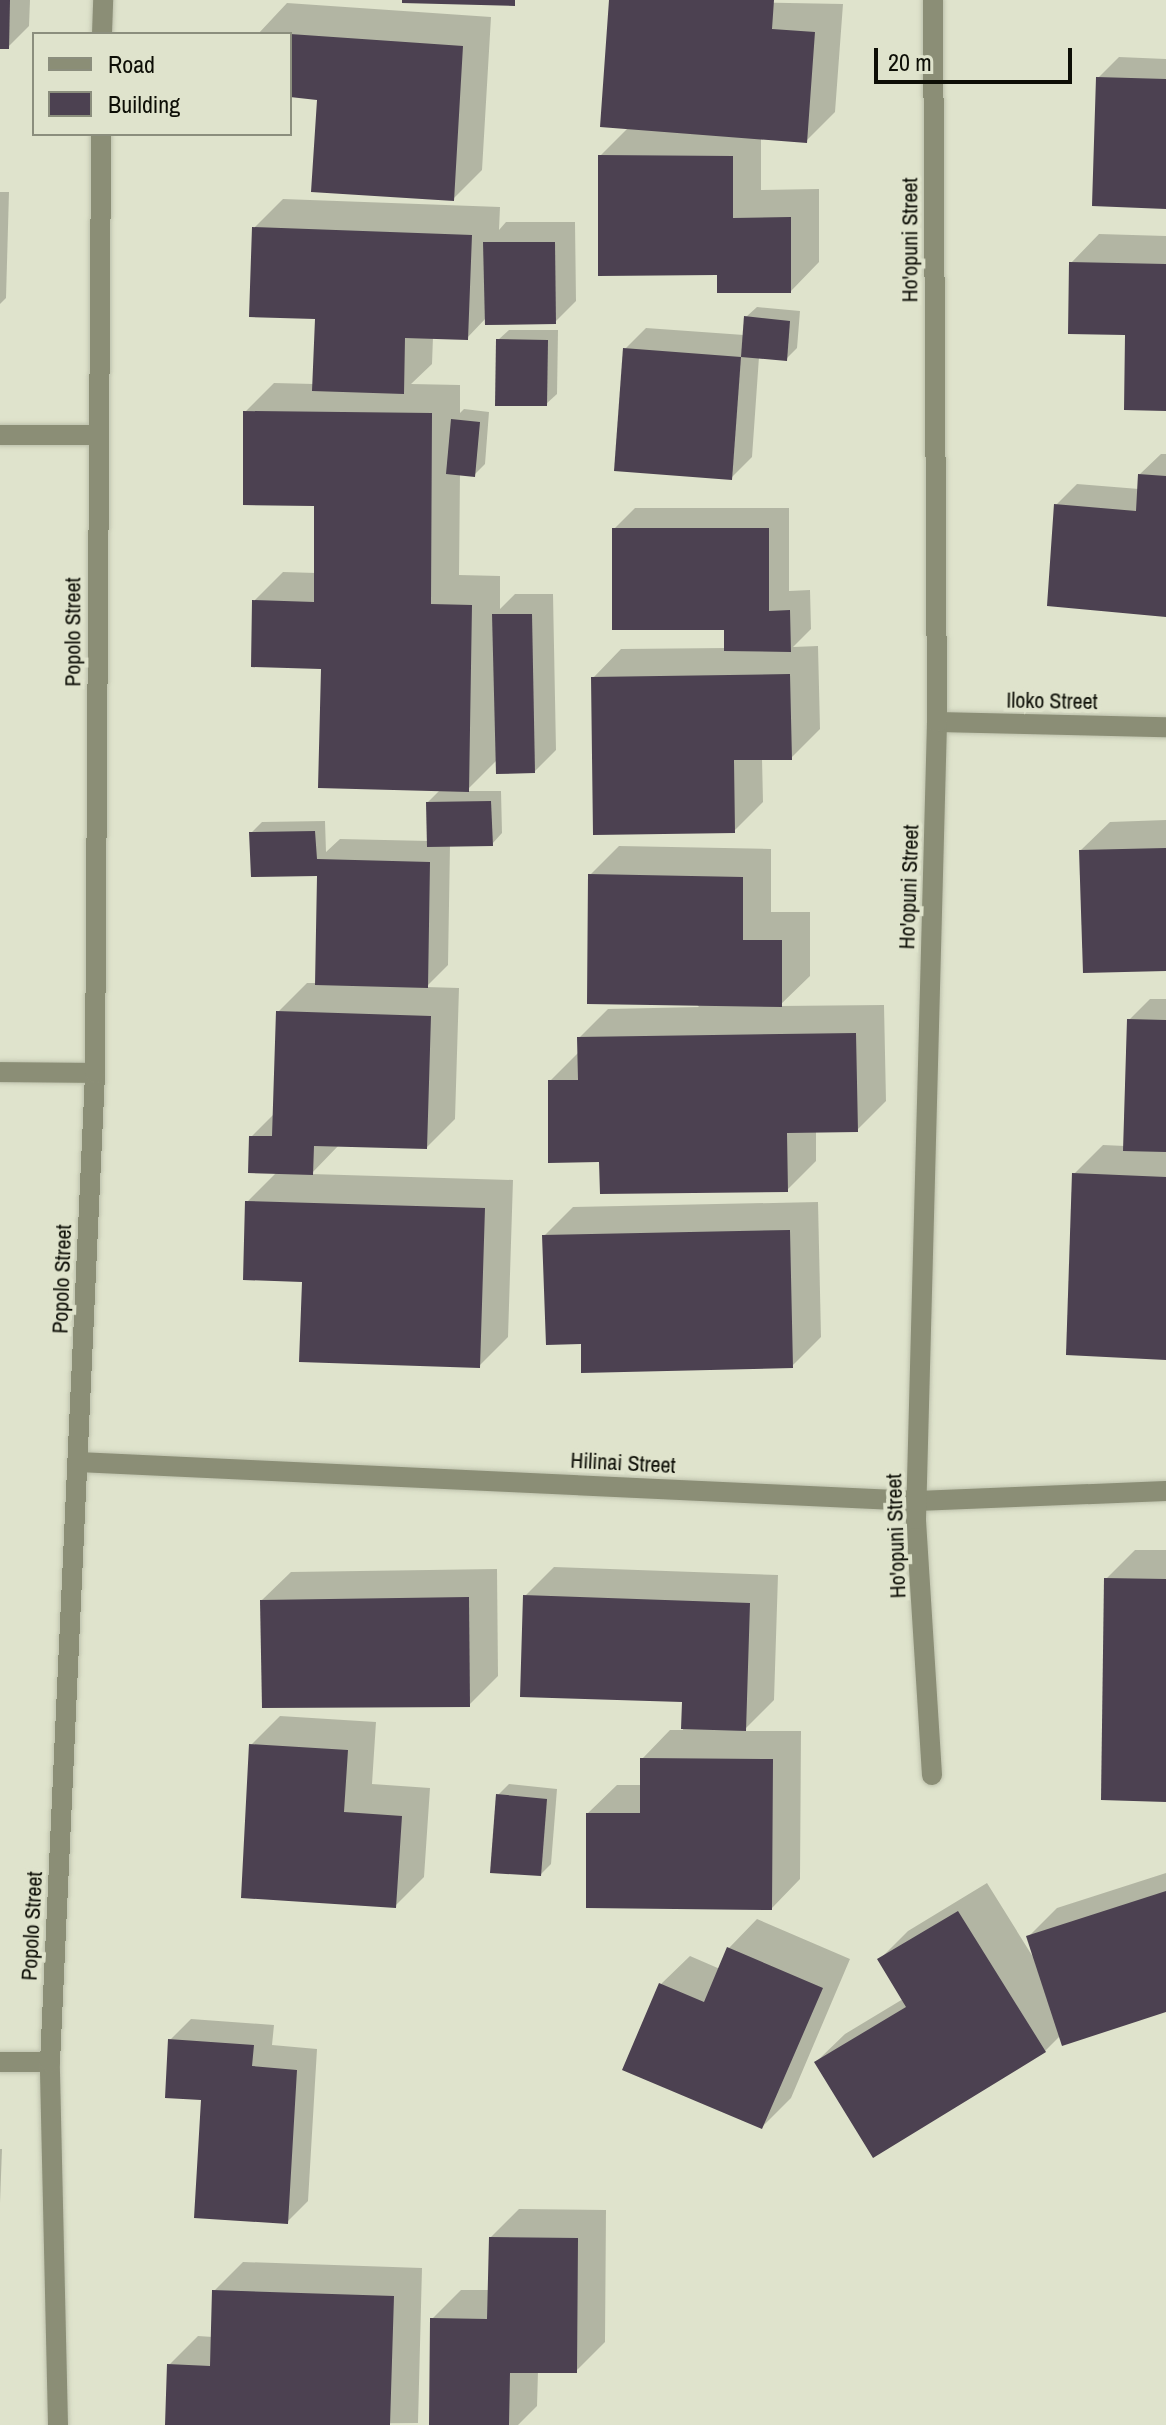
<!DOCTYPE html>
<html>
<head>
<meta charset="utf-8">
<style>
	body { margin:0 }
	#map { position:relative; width:1166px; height:2425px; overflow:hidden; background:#dfe3cc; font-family:"Archivo Narrow",sans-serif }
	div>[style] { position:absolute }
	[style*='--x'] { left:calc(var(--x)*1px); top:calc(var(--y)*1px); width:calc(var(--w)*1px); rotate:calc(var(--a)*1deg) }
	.shadow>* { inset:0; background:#0003 }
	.building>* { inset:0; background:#4c4151 }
	.roads { filter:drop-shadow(0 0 2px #bdc1ac) drop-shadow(0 0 2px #bdc1ac) }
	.minor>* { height:20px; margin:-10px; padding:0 10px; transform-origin:10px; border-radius:10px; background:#8b8e76 }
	span { translate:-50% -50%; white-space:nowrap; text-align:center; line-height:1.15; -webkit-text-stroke:8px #dfe3cc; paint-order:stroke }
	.street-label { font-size:22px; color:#0d0e06 }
	.legend { position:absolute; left:32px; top:32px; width:260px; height:104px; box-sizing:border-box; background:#dfe3cc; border:2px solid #8b8e7d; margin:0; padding:10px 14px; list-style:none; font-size:24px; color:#0d0e06 }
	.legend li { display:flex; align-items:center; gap:16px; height:40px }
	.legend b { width:40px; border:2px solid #8b8e7d }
	.scale { position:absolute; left:874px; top:48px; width:198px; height:36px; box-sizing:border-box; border:4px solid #0d0e06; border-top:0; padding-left:10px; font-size:24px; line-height:28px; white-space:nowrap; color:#0d0e06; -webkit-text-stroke:6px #dfe3cc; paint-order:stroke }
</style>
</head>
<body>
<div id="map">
	<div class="shadow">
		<div style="clip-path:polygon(0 0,30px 0,29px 26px,8px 47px,0 47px)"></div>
		<div style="clip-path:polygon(611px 0,843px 4px,835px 112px,806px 141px,761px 137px,761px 190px,819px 189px,819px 262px,791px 291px,719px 273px,600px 156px,629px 127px)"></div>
		<div style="clip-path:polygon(287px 3px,491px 17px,482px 170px,453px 199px,319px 98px,290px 95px,290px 34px,258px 34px)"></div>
		<div style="clip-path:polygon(1119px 57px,1166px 59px,1166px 207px,1098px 78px)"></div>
		<div style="clip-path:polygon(0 192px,9px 192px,6px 298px,0 304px)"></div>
		<div style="clip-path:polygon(283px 199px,500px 207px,499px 230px,506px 222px,575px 222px,576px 301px,555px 322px,486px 318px,467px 338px,433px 337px,432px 364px,411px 384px,460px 385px,460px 413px,464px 409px,489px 412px,485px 464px,474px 475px,460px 473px,459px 575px,500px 576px,500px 609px,515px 594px,553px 594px,556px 750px,535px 771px,497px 760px,466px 791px,501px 791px,502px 833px,492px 844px,450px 845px,448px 965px,426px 987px,459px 988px,455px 1119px,427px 1147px,340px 1144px,311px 1174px,513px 1180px,508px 1337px,479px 1366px,304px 1280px,247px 1202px,277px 1172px,251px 1137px,275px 1113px,278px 1012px,307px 983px,317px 983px,319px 874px,251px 833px,262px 822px,325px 821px,326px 852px,340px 839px,429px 841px,428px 802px,441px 789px,254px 601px,283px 572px,316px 573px,316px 504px,245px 412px,274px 383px,314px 384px,317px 317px,254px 228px)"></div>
		<div style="clip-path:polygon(1099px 234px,1166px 236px,1166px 409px,1127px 333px,1071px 263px)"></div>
		<div style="clip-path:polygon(757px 307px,800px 311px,797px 348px,786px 359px,759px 357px,752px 457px,731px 478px,625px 349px,646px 328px,744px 335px,746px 317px)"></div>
		<div style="clip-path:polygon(509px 330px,558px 330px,557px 394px,546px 404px,498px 340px)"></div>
		<div style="clip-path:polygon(1161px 454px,1166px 454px,1166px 615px,1056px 505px,1077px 484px,1139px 489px,1140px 474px)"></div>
		<div style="clip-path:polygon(635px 508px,789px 508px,789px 591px,810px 590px,811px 629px,793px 647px,818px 646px,820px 729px,791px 758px,762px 758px,763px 802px,734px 831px,593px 678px,621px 649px,726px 648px,726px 628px,614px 529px)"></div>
		<div style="clip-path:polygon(1166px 820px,1166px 969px,1081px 850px,1110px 822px)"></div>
		<div style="clip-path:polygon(619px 846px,771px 849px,771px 912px,810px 912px,810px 976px,779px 1006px,884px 1005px,886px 1101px,857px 1130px,816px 1131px,816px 1161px,787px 1190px,601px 1160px,550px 1081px,580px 1051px,579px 1038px,608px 1009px,699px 1007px,590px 875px)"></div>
		<div style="clip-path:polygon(1150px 999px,1166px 999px,1166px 1358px,1074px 1174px,1103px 1145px,1125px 1146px,1129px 1020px)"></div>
		<div style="clip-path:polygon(818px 1202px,821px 1337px,792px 1366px,583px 1342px,544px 1236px,573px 1207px)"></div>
		<div style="clip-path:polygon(1135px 1550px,1166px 1550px,1166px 1800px,1106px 1579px)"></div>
		<div style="clip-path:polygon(554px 1567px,778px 1575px,774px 1700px,743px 1731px,801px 1731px,800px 1879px,772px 1908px,588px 1813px,617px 1785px,642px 1785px,642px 1759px,670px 1730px,683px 1730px,684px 1700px,525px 1596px)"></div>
		<div style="clip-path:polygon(497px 1569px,498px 1676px,469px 1705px,262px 1600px,291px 1572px)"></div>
		<div style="clip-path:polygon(280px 1716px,376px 1722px,372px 1784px,430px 1788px,424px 1877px,395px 1906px,251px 1745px)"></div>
		<div style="clip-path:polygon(509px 1784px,557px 1789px,551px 1864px,541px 1874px,498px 1795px)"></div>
		<div style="clip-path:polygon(1166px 1873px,1166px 2010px,1061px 2035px,1045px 2051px,816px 2062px,845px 2034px,903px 1999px,879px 1960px,908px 1931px,987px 1883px,1033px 1957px,1028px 1937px,1057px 1908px)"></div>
		<div style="clip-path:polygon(757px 1919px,850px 1959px,791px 2098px,762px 2127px,661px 1984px,690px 1956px,720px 1969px,729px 1948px)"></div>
		<div style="clip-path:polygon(191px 2019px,274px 2025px,272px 2045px,317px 2049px,308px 2201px,287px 2222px,170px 2040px)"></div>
		<div style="clip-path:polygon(0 2149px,2px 2149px,0 2203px)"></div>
		<div style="clip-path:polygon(519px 2209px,606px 2210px,605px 2342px,576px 2371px,538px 2371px,537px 2406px,518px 2425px,431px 2425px,432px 2319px,461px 2290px,490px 2290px,490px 2238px)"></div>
		<div style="clip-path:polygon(243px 2262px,422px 2268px,418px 2423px,167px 2425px,169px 2365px,198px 2336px,213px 2337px,214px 2291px)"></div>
	</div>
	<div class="building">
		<div style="clip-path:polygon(0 0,10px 0,9px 49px,0 49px)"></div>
		<div style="clip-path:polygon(402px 0,515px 0,515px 6px,402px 3px)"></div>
		<div style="clip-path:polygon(609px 0,774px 0,772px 29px,815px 32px,807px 143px,600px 127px)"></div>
		<div style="clip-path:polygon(290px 34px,463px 46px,454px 201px,311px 192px,317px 100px,290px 97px)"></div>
		<div style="clip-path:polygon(1096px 77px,1166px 79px,1166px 209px,1092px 206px)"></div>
		<div style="clip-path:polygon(598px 155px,733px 156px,733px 218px,791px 217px,791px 293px,717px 293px,717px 275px,598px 276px)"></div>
		<div style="clip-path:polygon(252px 227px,472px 235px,468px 340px,405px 338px,404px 394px,312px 391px,315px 319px,249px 317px)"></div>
		<div style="clip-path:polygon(483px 242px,555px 242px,556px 324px,485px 325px)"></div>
		<div style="clip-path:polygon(1069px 262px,1166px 264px,1166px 411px,1124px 410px,1125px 335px,1068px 334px)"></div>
		<div style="clip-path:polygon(744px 316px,790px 321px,787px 361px,741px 357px)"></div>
		<div style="clip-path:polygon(496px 339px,548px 340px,547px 406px,495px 406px)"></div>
		<div style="clip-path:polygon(623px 348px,741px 357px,732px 480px,614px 471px)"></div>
		<div style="clip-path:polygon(243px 411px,432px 413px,431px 604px,472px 605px,469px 792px,318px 788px,321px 669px,251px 667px,252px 600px,314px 602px,314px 506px,243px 505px)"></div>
		<div style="clip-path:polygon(451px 419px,480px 422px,475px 477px,446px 474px)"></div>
		<div style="clip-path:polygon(1138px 474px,1166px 476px,1166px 617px,1047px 606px,1054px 504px,1136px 511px)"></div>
		<div style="clip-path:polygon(612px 528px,769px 528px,769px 611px,790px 610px,791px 652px,724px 651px,724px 630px,612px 630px)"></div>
		<div style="clip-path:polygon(492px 614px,532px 614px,535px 773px,496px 774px)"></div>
		<div style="clip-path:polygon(790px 674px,792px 760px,734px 760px,735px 833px,593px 835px,591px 677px)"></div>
		<div style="clip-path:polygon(491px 801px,493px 846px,427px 847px,426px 802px)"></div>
		<div style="clip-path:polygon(315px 831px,317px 859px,430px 862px,428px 988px,315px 985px,317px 876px,251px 877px,249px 832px)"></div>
		<div style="clip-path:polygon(1166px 848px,1166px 971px,1083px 973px,1079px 850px)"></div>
		<div style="clip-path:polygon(588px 874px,743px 877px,743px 940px,782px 940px,782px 1007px,587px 1004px)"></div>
		<div style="clip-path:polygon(276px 1011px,431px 1016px,427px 1149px,314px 1146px,313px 1175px,248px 1173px,249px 1136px,272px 1136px)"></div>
		<div style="clip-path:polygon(1127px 1019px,1166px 1020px,1166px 1152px,1123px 1151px)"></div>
		<div style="clip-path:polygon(856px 1033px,858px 1132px,787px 1133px,788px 1192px,600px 1194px,599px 1162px,548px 1163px,548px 1080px,578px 1080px,577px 1037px)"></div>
		<div style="clip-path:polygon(1072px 1173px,1166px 1177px,1166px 1360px,1066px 1355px)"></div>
		<div style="clip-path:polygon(245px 1201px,485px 1208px,480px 1368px,299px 1362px,302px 1282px,243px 1280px)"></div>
		<div style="clip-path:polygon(790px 1230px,793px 1368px,581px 1373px,581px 1344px,546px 1345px,542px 1235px)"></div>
		<div style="clip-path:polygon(1104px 1578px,1166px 1579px,1166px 1802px,1101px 1800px)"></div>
		<div style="clip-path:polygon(523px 1595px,750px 1603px,746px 1731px,681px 1729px,682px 1702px,520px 1697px)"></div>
		<div style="clip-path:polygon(469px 1597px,470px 1707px,262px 1708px,260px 1600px)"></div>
		<div style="clip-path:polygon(249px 1744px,348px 1750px,344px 1812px,402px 1816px,396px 1908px,241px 1898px)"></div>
		<div style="clip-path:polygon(640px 1758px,773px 1759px,772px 1910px,586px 1908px,586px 1813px,640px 1813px)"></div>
		<div style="clip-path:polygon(496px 1794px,547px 1799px,541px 1876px,490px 1873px)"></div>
		<div style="clip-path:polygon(1166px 1891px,1166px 2012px,1062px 2046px,1026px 1936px)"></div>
		<div style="clip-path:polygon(958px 1911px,1046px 2052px,873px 2158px,814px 2062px,906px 2007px,877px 1959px)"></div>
		<div style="clip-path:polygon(727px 1947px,823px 1988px,762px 2129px,622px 2070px,659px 1983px,704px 2002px)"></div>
		<div style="clip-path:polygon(168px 2039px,254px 2045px,252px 2066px,297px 2070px,288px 2224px,194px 2218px,201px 2100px,165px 2098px)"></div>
		<div style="clip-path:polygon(489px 2237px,578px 2238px,577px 2373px,510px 2373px,509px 2425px,429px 2425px,430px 2318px,487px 2319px)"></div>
		<div style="clip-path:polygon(212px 2290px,394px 2296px,390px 2425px,165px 2425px,167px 2364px,210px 2366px)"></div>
	</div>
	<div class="roads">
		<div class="minor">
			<div style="--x:102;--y:34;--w:34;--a:-88"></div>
			<div style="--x:0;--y:435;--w:98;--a:0"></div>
			<div style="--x:937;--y:722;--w:229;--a:1.3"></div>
			<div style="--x:0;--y:1072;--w:95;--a:0.6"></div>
			<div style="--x:78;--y:1462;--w:840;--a:2.66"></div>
			<div style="--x:917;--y:1501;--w:249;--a:-2.3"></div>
			<div style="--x:932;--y:1775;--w:256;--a:-93.6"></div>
			<div style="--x:916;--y:1519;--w:797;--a:-88.49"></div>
			<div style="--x:937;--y:722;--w:722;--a:-90.32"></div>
			<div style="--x:0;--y:2062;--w:50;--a:0"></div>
			<div style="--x:58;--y:2425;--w:363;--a:-91.3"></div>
			<div style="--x:50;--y:2062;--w:990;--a:-87.39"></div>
			<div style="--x:95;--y:1073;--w:939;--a:-89.63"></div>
		</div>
	</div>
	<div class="street-label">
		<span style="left:910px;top:240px;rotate:-90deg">Ho'opuni Street</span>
		<span style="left:73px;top:632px;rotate:-90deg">Popolo Street</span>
		<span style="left:1052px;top:701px;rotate:1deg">Iloko Street</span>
		<span style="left:909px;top:887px;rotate:-88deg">Ho'opuni Street</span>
		<span style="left:62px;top:1279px;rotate:-88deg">Popolo Street</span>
		<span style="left:623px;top:1463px;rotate:3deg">Hilinai Street</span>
		<span style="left:896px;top:1536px;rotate:-92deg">Ho'opuni Street</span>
		<span style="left:32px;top:1926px;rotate:-87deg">Popolo Street</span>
	</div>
	<ul class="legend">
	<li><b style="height:10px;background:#8b8e76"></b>Road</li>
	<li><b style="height:22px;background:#4c4151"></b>Building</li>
	</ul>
	<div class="scale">20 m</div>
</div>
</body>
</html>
